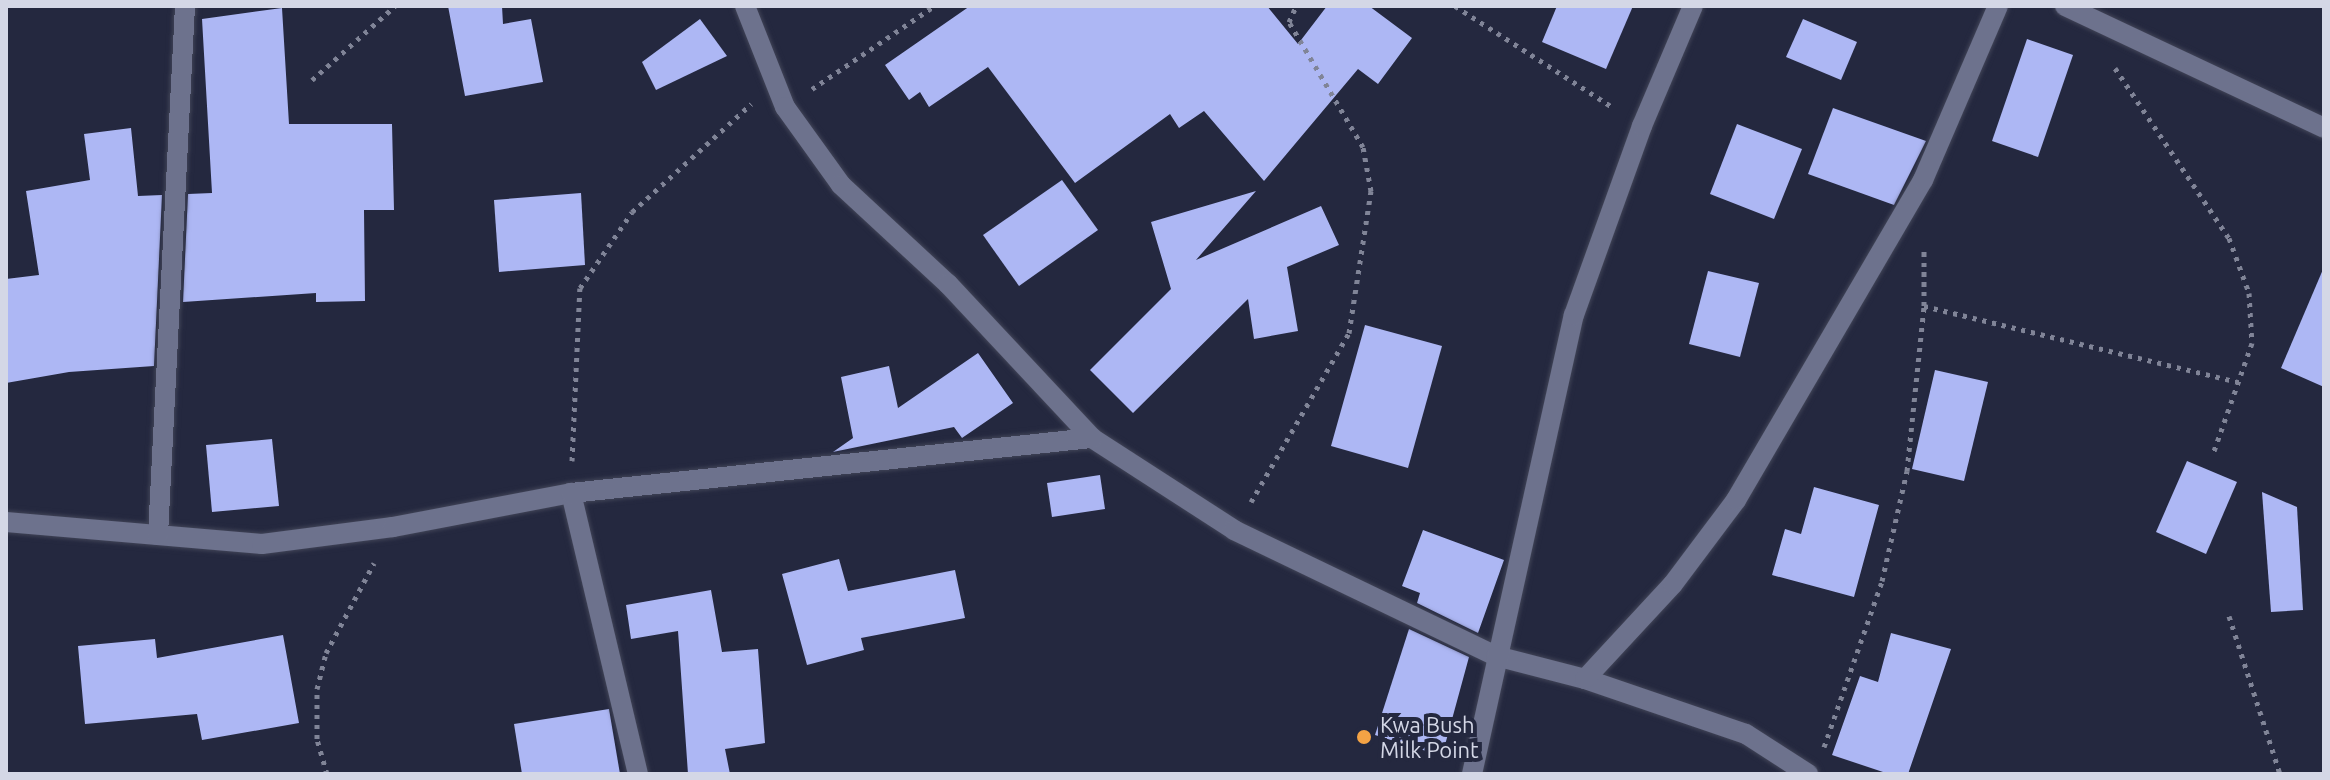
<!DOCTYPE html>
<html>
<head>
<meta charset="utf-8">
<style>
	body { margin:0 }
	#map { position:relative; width:2330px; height:780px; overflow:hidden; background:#24283f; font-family:Ubuntu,sans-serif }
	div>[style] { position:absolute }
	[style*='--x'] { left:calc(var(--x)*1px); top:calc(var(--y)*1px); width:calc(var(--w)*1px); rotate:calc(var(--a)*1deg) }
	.building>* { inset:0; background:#adb7f4 }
	.path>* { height:5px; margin-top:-2.5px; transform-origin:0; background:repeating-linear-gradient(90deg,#808497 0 4px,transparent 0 10px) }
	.roads { filter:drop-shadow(0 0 2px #414457) drop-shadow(0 0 2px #414457) }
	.street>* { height:20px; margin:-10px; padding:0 10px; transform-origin:10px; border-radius:10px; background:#6d728d }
	.dots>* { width:22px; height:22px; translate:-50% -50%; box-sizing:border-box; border:4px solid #24283f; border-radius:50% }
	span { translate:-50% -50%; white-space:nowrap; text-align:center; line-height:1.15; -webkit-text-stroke:8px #24283f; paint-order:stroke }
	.poi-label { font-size:22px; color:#d4d7e6 }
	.left { translate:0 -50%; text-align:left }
	.frame { position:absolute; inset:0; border:8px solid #d4d7e6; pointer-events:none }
</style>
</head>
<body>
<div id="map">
	<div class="building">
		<div style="clip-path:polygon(448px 6px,502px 6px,503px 24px,531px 19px,543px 82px,465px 96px)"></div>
		<div style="clip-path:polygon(970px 6px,1267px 6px,1298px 44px,1327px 6px,1369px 6px,1412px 38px,1378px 84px,1358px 69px,1264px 181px,1204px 111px,1179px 128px,1170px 114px,1075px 183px,988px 67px,929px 107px,920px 92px,909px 100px,885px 65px)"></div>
		<div style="clip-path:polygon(1557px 6px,1633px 6px,1606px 69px,1542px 42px)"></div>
		<div style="clip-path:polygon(282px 8px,289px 124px,392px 124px,394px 210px,364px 210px,365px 301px,316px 302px,316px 293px,183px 302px,188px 194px,212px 193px,202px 19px)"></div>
		<div style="clip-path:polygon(700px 19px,727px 56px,656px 90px,642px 62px)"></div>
		<div style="clip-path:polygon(1803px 19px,1857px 42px,1841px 80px,1786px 57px)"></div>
		<div style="clip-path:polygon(2027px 39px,2073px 55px,2038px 157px,1992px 141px)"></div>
		<div style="clip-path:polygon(1833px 108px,1926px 141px,1894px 205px,1808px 174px)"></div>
		<div style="clip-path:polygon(1737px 124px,1802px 149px,1774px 219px,1710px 194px)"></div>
		<div style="clip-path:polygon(131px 128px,138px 196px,162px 195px,154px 366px,69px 372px,6px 383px,6px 279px,39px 275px,26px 191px,90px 180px,84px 134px)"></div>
		<div style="clip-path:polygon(1062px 180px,1098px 230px,1019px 286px,983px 235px)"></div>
		<div style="clip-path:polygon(1256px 191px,1196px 260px,1321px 206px,1339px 245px,1287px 267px,1298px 331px,1254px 339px,1248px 299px,1133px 413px,1090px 370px,1171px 289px,1151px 222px)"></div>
		<div style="clip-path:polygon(581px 193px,585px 265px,499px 272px,494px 200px)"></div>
		<div style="clip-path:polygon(2324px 267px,2324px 387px,2281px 368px)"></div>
		<div style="clip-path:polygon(1708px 271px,1759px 283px,1740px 357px,1689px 344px)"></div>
		<div style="clip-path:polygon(1365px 325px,1442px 346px,1408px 468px,1331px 446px)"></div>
		<div style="clip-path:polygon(978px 353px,1013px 403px,962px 438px,954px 427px,833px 452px,853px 438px,841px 377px,889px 366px,898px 408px)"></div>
		<div style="clip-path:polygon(1935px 370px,1988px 382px,1964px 481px,1912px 469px)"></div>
		<div style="clip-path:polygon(272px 439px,279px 506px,212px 512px,206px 445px)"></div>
		<div style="clip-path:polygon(2187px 461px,2237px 482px,2206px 554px,2156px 532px)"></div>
		<div style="clip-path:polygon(1100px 475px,1105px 509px,1052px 517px,1047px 483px)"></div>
		<div style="clip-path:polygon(1814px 487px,1879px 505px,1854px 597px,1772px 575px,1785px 529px,1801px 534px)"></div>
		<div style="clip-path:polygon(2262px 492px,2297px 507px,2303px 610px,2271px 612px)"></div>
		<div style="clip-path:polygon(1423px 530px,1504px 560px,1478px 633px,1417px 603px,1420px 593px,1402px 586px)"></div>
		<div style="clip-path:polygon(839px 559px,848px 591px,955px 570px,965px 618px,861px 638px,864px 650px,807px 665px,782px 574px)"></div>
		<div style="clip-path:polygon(711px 590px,722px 652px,758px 649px,765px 743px,725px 749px,730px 774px,688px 774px,678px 631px,631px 639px,626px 605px)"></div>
		<div style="clip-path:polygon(1409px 629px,1469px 657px,1442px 756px,1375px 735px)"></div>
		<div style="clip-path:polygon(1891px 633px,1951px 649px,1908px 774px,1889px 774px,1832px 755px,1860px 676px,1878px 682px)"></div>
		<div style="clip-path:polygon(283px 635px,299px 723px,202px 740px,197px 714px,85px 724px,78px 646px,155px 639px,157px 658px)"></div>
		<div style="clip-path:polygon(609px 709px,620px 774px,522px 774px,514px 724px)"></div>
	</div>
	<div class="path">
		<div style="--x:1455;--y:6;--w:189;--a:32.7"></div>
		<div style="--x:2115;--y:68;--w:205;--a:56.2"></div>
		<div style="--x:2229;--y:238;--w:59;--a:70"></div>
		<div style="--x:2249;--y:293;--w:50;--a:86.6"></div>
		<div style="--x:2252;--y:343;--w:118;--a:109.4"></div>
		<div style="--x:312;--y:80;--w:111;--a:-41.7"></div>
		<div style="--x:812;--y:89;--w:148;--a:-34.2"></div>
		<div style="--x:1924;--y:306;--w:327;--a:13.6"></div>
		<div style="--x:572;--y:461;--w:173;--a:-87.4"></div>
		<div style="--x:580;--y:288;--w:92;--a:-55.6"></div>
		<div style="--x:632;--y:212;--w:161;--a:-42.2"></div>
		<div style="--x:1251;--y:502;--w:195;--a:-59.9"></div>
		<div style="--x:1349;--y:333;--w:144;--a:-81.2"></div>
		<div style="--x:1371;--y:191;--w:45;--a:-100.3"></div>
		<div style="--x:1363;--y:147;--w:145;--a:-120.6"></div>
		<div style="--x:1289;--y:22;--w:17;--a:-66"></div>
		<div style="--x:2229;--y:616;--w:166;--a:72.1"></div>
		<div style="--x:1824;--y:747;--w:176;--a:-70.7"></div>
		<div style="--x:1882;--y:581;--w:113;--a:-77.2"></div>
		<div style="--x:1907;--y:471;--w:166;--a:-84.1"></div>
		<div style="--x:1924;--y:306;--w:60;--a:-90"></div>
		<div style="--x:327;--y:774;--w:36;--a:-106"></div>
		<div style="--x:317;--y:739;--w:50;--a:-90"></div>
		<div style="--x:317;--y:689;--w:37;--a:-76"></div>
		<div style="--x:326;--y:653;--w:102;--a:-61.9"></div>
	</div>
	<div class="roads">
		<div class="street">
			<div style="--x:745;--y:6;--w:109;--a:68.4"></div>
			<div style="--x:785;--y:107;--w:96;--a:54.3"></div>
			<div style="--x:841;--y:185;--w:146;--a:42.8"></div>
			<div style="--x:948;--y:284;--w:211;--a:46.9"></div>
			<div style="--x:1092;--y:438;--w:169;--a:32.9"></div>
			<div style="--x:1234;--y:530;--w:291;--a:25.7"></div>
			<div style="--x:1496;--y:656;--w:92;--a:14.5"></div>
			<div style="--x:1585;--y:679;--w:170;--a:18.9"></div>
			<div style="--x:1746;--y:734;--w:74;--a:32.8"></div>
			<div style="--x:2065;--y:6;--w:286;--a:25.2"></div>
			<div style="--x:571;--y:493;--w:289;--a:76.6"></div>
			<div style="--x:6;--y:522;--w:257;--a:4.9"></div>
			<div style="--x:262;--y:544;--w:132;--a:-7.4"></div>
			<div style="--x:393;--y:527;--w:181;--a:-10.8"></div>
			<div style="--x:571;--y:493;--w:524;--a:-6.03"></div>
			<div style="--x:158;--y:535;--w:530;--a:-87.08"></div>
			<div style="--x:1585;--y:679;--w:129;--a:-47.2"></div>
			<div style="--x:1673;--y:584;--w:105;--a:-53.1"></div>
			<div style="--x:1736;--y:500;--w:371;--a:-59.7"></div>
			<div style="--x:1923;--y:180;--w:189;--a:-66.7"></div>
			<div style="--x:1472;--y:774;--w:470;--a:-77.5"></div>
			<div style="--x:1574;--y:315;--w:201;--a:-70.2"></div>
			<div style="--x:1642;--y:126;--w:130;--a:-67"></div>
		</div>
	</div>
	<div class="dots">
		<div style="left:1364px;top:737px;background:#f4a345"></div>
	</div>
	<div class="poi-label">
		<span class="left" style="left:1380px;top:737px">Kwa Bush<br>Milk Point</span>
	</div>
	<div class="frame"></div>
</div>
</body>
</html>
